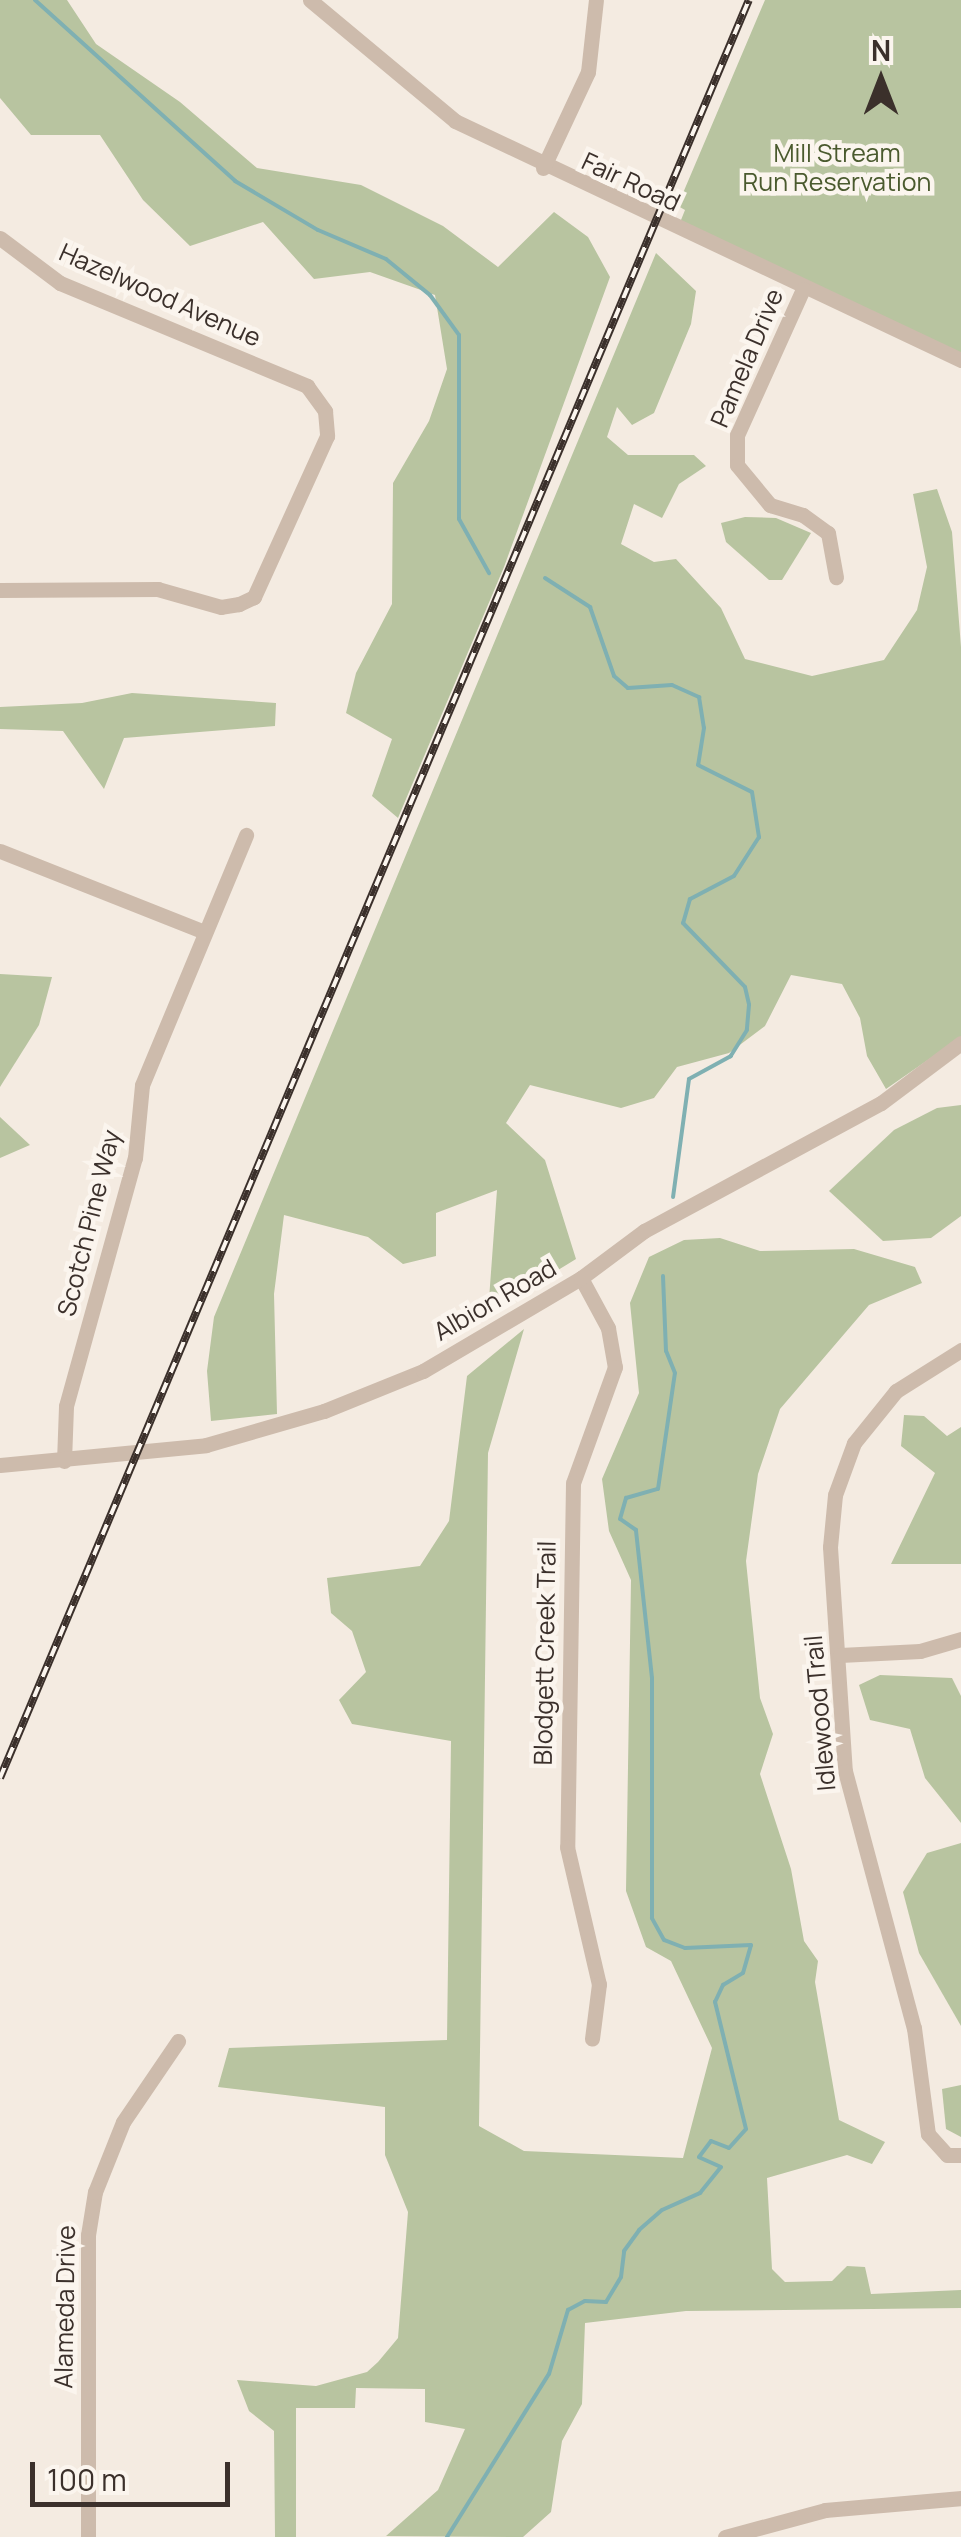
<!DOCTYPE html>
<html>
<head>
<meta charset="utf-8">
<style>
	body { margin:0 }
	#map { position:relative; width:961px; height:2537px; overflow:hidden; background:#f4ebe1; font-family:Manrope,sans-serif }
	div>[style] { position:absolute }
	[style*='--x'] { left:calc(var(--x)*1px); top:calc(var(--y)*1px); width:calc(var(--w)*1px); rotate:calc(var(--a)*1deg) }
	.green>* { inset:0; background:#b8c4a0 }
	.stream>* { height:4px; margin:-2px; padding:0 2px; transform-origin:2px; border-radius:2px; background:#7fb0b2 }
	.minor>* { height:15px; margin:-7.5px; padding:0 7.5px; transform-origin:7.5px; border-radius:7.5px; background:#cdbbac }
	.rail>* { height:8px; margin-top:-4px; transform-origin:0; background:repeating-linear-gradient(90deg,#fbf5ee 0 11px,#3b302b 0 22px); box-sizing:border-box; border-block:2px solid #3b302b }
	span { translate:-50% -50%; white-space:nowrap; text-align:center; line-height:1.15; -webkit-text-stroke:9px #fbf5ee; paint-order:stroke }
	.park-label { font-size:25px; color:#4a5a2e }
	.street-label { font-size:25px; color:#3b302b }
	.north { position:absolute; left:831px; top:30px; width:100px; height:100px; -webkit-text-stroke:8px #fbf5ee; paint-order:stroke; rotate:0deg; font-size:28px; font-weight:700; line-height:40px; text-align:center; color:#3b302b }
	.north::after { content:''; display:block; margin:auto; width:35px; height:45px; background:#3b302b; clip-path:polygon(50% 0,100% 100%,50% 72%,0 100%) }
	.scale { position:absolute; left:30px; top:2462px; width:200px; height:45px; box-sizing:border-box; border:5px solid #3b302b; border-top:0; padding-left:12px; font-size:30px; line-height:35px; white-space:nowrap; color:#3b302b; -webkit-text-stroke:8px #fbf5ee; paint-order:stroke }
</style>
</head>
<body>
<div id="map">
	<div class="green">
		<div style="clip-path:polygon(0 0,67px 0,96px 44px,180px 102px,257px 168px,361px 185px,443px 226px,498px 267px,554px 212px,588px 237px,610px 277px,504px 567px,398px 818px,372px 796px,392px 739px,346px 713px,356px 673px,392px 604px,393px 483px,429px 421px,447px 369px,435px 295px,370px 272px,314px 279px,263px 222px,190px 246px,143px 200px,100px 135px,31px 135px,0 98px)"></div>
		<div style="clip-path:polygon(765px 0,961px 0,961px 363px,677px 230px,685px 210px,678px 206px,683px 193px)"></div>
		<div style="clip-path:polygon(656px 253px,696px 291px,691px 324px,654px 413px,632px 425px,617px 407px,607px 437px,628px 455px,694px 455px,706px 466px,679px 484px,662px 518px,634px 504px,621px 544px,654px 562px,676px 559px,721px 608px,745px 659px,812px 676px,884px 660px,917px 610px,927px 567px,913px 494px,937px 489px,952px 532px,961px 647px,961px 1037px,886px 1089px,867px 1056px,860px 1018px,842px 984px,791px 975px,765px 1026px,729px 1053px,677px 1067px,654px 1098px,621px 1108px,530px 1085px,506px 1123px,545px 1160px,576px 1259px,488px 1313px,497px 1190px,436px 1213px,436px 1256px,403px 1264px,368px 1237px,284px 1215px,274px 1294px,277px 1414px,211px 1421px,207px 1371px,214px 1317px)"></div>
		<div style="clip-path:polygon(745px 517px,776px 518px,811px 533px,782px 580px,769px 580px,726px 542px,721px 523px)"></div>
		<div style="clip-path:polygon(132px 693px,276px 703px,275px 726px,124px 738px,104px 789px,63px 731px,0 729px,0 707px,82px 703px)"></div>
		<div style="clip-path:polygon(0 974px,52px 977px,39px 1025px,0 1087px)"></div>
		<div style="clip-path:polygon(961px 1105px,961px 1216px,931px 1238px,883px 1241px,829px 1191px,894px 1130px,937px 1108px)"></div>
		<div style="clip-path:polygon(0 1117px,30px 1145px,0 1158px)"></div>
		<div style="clip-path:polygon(720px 1238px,760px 1251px,854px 1249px,915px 1267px,922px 1283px,869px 1305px,780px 1409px,758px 1474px,746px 1561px,760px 1698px,773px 1734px,760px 1774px,791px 1869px,804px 1941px,818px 1961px,815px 1982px,839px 2120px,885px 2142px,872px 2164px,847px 2155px,767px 2178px,772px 2269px,785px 2282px,832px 2281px,847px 2266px,865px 2267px,871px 2294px,961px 2290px,961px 2308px,686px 2311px,585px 2323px,582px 2404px,562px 2441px,551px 2512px,523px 2537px,386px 2536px,438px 2490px,465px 2429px,425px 2422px,425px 2389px,356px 2388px,355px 2408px,296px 2408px,296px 2537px,275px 2537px,274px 2431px,249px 2411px,237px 2380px,316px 2386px,367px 2372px,378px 2362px,398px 2338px,408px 2212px,385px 2155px,385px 2107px,218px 2087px,229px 2048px,447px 2040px,451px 1741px,352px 1724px,339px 1700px,366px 1672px,352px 1631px,331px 1613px,327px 1578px,420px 1566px,449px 1521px,467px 1376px,524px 1329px,488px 1453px,479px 2126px,524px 2151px,683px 2158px,712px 2048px,671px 1961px,646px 1947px,626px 1891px,631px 1580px,609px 1531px,602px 1479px,639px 1393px,630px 1303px,649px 1257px,684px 1240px)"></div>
		<div style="clip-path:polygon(904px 1415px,924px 1416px,947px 1436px,961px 1427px,961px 1564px,891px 1564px,935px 1473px,901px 1446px)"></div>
		<div style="clip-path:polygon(880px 1675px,952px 1678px,961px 1696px,961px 1823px,925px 1778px,910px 1729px,870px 1720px,859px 1685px)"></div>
		<div style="clip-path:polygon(961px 1843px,961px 2026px,919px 1953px,903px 1892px,927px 1853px)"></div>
		<div style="clip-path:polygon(961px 2085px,961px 2137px,946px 2129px,942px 2089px)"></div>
	</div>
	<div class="stream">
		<div style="--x:35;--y:0;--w:270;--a:42.1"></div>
		<div style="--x:235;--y:181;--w:96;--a:30.6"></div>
		<div style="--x:318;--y:230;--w:74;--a:23.1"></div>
		<div style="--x:386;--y:259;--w:57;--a:39.3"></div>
		<div style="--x:430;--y:295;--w:49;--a:54.1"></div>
		<div style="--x:459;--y:335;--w:184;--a:90"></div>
		<div style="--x:459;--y:519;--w:62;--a:60.9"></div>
		<div style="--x:545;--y:578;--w:54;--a:32.8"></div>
		<div style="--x:590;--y:607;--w:73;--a:70.8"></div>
		<div style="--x:614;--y:676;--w:18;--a:41"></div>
		<div style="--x:628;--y:688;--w:44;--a:-3.9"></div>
		<div style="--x:672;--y:685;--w:30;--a:24"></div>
		<div style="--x:699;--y:697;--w:31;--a:81"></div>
		<div style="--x:704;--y:728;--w:37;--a:99"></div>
		<div style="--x:698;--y:765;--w:60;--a:26.6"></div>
		<div style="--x:752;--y:792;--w:46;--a:81.2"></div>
		<div style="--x:759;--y:837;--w:46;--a:122.7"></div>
		<div style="--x:734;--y:876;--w:50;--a:152.4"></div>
		<div style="--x:690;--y:899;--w:25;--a:106"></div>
		<div style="--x:683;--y:923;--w:89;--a:45.9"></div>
		<div style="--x:745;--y:987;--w:18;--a:77"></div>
		<div style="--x:749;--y:1005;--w:25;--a:95"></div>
		<div style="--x:747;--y:1030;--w:31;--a:122"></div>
		<div style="--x:731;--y:1056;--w:48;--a:151.3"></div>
		<div style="--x:689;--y:1079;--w:119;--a:97.7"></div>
		<div style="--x:447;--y:2537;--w:192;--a:-58"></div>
		<div style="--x:549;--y:2374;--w:67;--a:-73.5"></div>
		<div style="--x:568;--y:2310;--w:19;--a:-28"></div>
		<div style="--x:585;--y:2301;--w:21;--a:3"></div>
		<div style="--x:606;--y:2302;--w:29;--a:-59"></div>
		<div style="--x:621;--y:2277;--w:26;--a:-83"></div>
		<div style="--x:624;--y:2251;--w:26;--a:-54"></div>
		<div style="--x:639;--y:2230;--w:30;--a:-41"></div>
		<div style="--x:662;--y:2210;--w:42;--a:-24.1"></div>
		<div style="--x:700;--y:2193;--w:33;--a:-51"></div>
		<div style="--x:721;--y:2167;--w:24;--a:-156"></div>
		<div style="--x:699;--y:2157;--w:20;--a:-53"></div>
		<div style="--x:711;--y:2141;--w:19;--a:21"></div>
		<div style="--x:729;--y:2148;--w:25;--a:-48"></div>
		<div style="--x:746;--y:2129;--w:131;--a:-103.7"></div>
		<div style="--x:715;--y:2002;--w:19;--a:-65"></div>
		<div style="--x:723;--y:1985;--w:23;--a:-31"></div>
		<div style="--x:743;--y:1973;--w:29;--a:-74"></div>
		<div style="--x:751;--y:1945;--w:66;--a:177.4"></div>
		<div style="--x:685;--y:1948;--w:22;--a:-159"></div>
		<div style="--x:664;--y:1940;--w:25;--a:-119"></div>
		<div style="--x:652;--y:1918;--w:240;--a:-90"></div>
		<div style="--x:652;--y:1678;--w:149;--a:-96.2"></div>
		<div style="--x:636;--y:1530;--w:19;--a:-145"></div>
		<div style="--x:620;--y:1519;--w:22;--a:-74"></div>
		<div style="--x:626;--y:1498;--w:33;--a:-16"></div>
		<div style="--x:658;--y:1489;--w:117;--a:-81.7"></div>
		<div style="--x:675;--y:1373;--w:24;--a:-112"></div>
		<div style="--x:666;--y:1351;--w:75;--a:-92.3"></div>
	</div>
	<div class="minor">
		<div style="--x:310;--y:0;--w:189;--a:39.8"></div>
		<div style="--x:455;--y:121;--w:560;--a:25.28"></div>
		<div style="--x:543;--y:168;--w:106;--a:-64.9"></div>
		<div style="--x:588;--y:72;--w:72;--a:-83.7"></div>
		<div style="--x:0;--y:238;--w:75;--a:36.9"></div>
		<div style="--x:60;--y:283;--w:268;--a:22.6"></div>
		<div style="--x:307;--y:386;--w:31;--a:54"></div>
		<div style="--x:325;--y:411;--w:25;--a:85"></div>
		<div style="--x:327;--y:436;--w:177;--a:114.4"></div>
		<div style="--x:254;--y:597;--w:17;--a:155"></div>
		<div style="--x:239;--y:604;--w:18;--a:171"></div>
		<div style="--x:221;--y:607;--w:66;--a:-164.1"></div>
		<div style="--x:158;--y:589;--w:158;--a:179.6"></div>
		<div style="--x:803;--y:289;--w:160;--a:114.3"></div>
		<div style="--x:737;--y:435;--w:30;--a:90"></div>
		<div style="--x:737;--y:465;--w:52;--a:50.5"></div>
		<div style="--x:770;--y:505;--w:34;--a:17"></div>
		<div style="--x:803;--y:515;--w:31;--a:36"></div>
		<div style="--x:828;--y:533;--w:45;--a:79.7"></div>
		<div style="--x:0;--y:851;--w:217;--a:21.6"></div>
		<div style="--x:581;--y:1278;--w:57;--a:61.6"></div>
		<div style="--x:608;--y:1328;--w:40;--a:80"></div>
		<div style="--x:615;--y:1367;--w:123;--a:109.9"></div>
		<div style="--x:573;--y:1483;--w:364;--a:90.9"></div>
		<div style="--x:567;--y:1847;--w:141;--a:76.9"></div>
		<div style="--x:599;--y:1984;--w:55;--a:97.3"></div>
		<div style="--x:961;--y:1350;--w:77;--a:147.8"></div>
		<div style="--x:896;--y:1391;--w:67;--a:128.9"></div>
		<div style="--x:854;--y:1443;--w:55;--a:110.1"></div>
		<div style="--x:835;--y:1495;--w:52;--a:95.5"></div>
		<div style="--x:830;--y:1547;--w:225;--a:86.2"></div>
		<div style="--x:845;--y:1771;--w:266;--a:75"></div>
		<div style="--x:914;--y:2028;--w:107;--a:82.5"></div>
		<div style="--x:928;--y:2134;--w:28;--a:48"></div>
		<div style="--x:947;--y:2155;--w:14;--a:0"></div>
		<div style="--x:64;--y:1461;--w:55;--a:-87.9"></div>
		<div style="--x:66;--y:1406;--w:257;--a:-74.5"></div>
		<div style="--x:135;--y:1158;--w:73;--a:-84.5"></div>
		<div style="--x:142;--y:1085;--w:271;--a:-67.4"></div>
		<div style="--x:0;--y:1465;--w:207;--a:-5.5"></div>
		<div style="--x:206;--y:1445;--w:123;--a:-16.1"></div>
		<div style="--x:324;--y:1411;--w:107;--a:-22"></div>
		<div style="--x:423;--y:1371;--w:183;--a:-30.5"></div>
		<div style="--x:581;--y:1278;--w:79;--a:-36.7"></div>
		<div style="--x:644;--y:1231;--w:269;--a:-28.4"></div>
		<div style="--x:881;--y:1103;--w:100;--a:-36.9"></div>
		<div style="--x:840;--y:1655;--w:80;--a:-2.9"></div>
		<div style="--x:920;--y:1651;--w:43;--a:-16.3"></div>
		<div style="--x:88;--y:2537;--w:302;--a:-90"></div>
		<div style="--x:88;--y:2235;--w:44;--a:-80.8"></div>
		<div style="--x:95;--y:2192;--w:75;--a:-68.2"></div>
		<div style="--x:123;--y:2122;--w:98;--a:-55.8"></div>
		<div style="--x:725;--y:2537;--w:104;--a:-15.1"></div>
		<div style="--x:825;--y:2510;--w:137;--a:-5"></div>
	</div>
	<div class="rail">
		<div style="--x:0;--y:1778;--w:1929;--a:-67.16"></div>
	</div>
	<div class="park-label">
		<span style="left:837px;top:168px">Mill Stream<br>Run Reservation</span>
	</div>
	<div class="street-label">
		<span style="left:631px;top:182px;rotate:25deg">Fair Road</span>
		<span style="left:160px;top:295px;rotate:24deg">Hazelwood Avenue</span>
		<span style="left:747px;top:358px;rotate:-67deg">Pamela Drive</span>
		<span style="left:89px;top:1223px;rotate:-76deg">Scotch Pine Way</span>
		<span style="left:495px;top:1300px;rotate:-30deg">Albion Road</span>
		<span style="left:545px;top:1653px;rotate:-89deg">Blodgett Creek Trail</span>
		<span style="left:820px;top:1713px;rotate:-95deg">Idlewood Trail</span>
		<span style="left:65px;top:2307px;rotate:-89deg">Alameda Drive</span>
	</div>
	<div class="north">N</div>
	<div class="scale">100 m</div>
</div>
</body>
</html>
